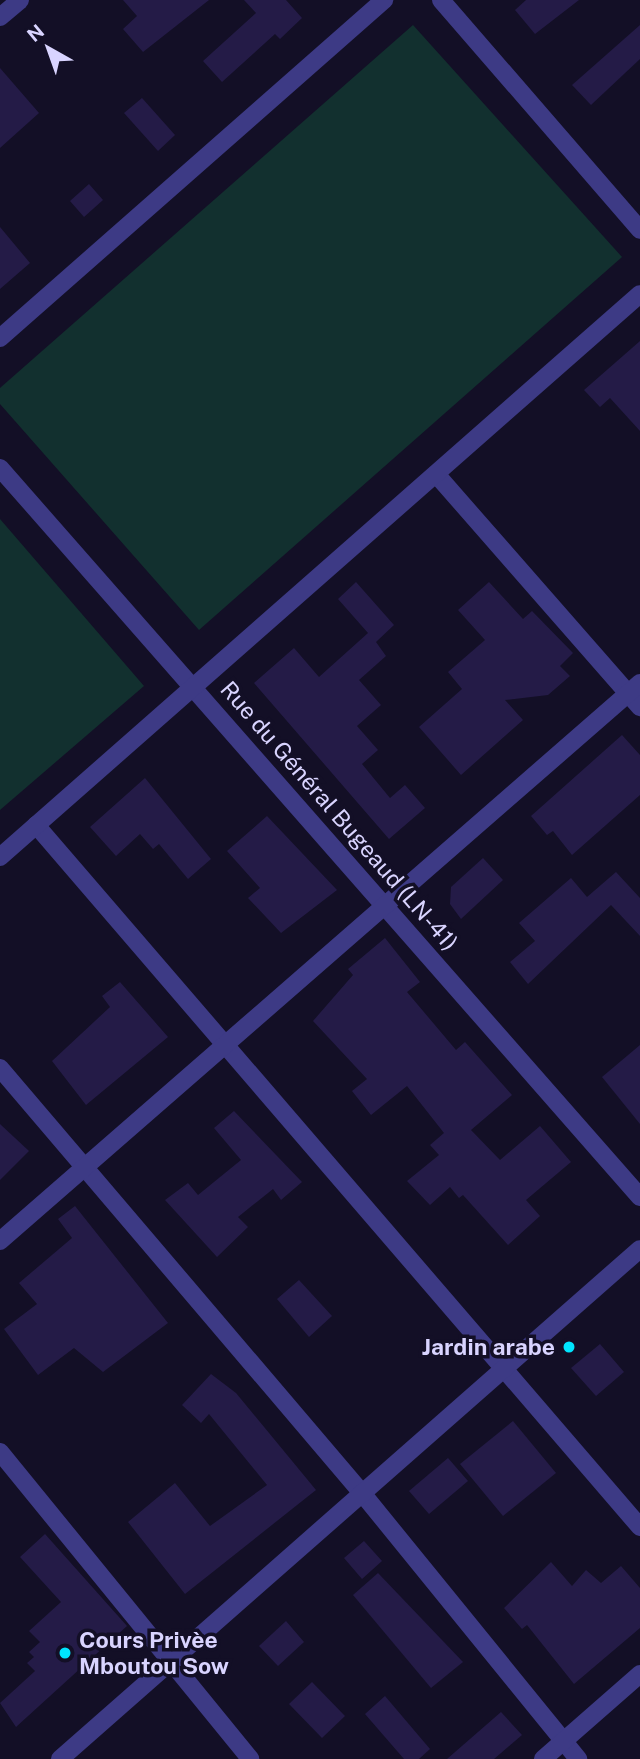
<!DOCTYPE html>
<html>
<head>
<meta charset="utf-8">
<style>
	body { margin:0 }
	#map { position:relative; width:640px; height:1759px; overflow:hidden; background:#130f26; font-family:"Public Sans",sans-serif }
	div>[style] { position:absolute }
	[style*='--x'] { left:calc(var(--x)*1px); top:calc(var(--y)*1px); width:calc(var(--w)*1px); rotate:calc(var(--a)*1deg) }
	.green>* { inset:0; background:#12302f }
	.building>* { inset:0; background:#241b47 }
	.minor>* { height:18px; margin:-9px; padding:0 9px; transform-origin:9px; border-radius:9px; background:#3d3a85 }
	.dots>* { width:19px; height:19px; translate:-50% -50%; box-sizing:border-box; border:4px solid #130f26; border-radius:50% }
	span { translate:-50% -50%; white-space:nowrap; text-align:center; line-height:1.15; -webkit-text-stroke:7px #130f26; paint-order:stroke }
	.street-label { font-size:23px; color:#d9d4ff }
	.poi-label { font-size:23px; color:#d9d4ff; font-weight:700 }
	.right { translate:-100% -50%; text-align:right }
	.left { translate:0 -50%; text-align:left }
	.north { position:absolute; left:14px; top:14px; width:70px; height:70px; -webkit-text-stroke:5px #130f26; paint-order:stroke; rotate:320deg; font-size:19px; font-weight:700; line-height:28px; text-align:center; color:#d9d4ff }
	.north::after { content:''; display:block; margin:auto; width:24px; height:32px; background:#d9d4ff; clip-path:polygon(50% 0,100% 100%,50% 72%,0 100%) }
</style>
</head>
<body>
<div id="map">
	<div class="green">
		<div style="clip-path:polygon(413px 25px,622px 257px,199px 630px,0 404px,0 388px)"></div>
		<div style="clip-path:polygon(0 519px,144px 686px,0 810px)"></div>
	</div>
	<div class="building">
		<div style="clip-path:polygon(123px 0,209px 0,143px 52px,123px 29px,137px 16px)"></div>
		<div style="clip-path:polygon(244px 0,286px 0,302px 18px,280px 39px,275px 34px,222px 82px,203px 61px,256px 13px)"></div>
		<div style="clip-path:polygon(526px 0,579px 0,535px 34px,515px 10px)"></div>
		<div style="clip-path:polygon(640px 25px,640px 59px,591px 105px,572px 85px)"></div>
		<div style="clip-path:polygon(0 68px,39px 113px,0 148px)"></div>
		<div style="clip-path:polygon(142px 98px,175px 135px,158px 151px,124px 113px)"></div>
		<div style="clip-path:polygon(89px 184px,103px 200px,84px 217px,70px 201px)"></div>
		<div style="clip-path:polygon(0 227px,30px 263px,0 289px)"></div>
		<div style="clip-path:polygon(640px 341px,640px 431px,610px 398px,600px 407px,584px 390px)"></div>
		<div style="clip-path:polygon(356px 582px,394px 625px,376px 642px,386px 656px,359px 680px,381px 705px,357px 726px,378px 750px,362px 764px,390px 798px,405px 785px,425px 808px,389px 839px,254px 683px,294px 648px,319px 677px,368px 633px,338px 599px)"></div>
		<div style="clip-path:polygon(489px 582px,523px 619px,532px 611px,573px 653px,560px 666px,570px 676px,548px 695px,505px 700px,523px 720px,461px 775px,419px 727px,462px 689px,448px 672px,485px 640px,458px 610px)"></div>
		<div style="clip-path:polygon(622px 735px,640px 755px,640px 795px,572px 855px,553px 831px,547px 835px,531px 816px)"></div>
		<div style="clip-path:polygon(145px 778px,211px 859px,188px 879px,159px 844px,153px 849px,140px 834px,116px 856px,90px 827px)"></div>
		<div style="clip-path:polygon(267px 816px,337px 890px,281px 933px,248px 898px,260px 888px,227px 851px)"></div>
		<div style="clip-path:polygon(483px 858px,503px 880px,461px 919px,450px 904px,451px 887px)"></div>
		<div style="clip-path:polygon(616px 872px,640px 898px,640px 936px,611px 905px,528px 984px,510px 962px,535px 941px,519px 923px,571px 878px,587px 897px)"></div>
		<div style="clip-path:polygon(385px 938px,420px 982px,407px 992px,456px 1050px,465px 1042px,512px 1095px,471px 1130px,500px 1160px,540px 1126px,571px 1162px,526px 1200px,540px 1216px,508px 1245px,463px 1195px,459px 1198px,450px 1187px,430px 1205px,407px 1181px,439px 1155px,430px 1145px,444px 1133px,407px 1086px,371px 1115px,352px 1091px,367px 1079px,313px 1021px,353px 975px,348px 969px)"></div>
		<div style="clip-path:polygon(120px 982px,168px 1037px,86px 1105px,52px 1061px,110px 1007px,102px 996px)"></div>
		<div style="clip-path:polygon(640px 1045px,640px 1124px,602px 1077px)"></div>
		<div style="clip-path:polygon(234px 1111px,302px 1182px,281px 1200px,273px 1189px,238px 1217px,248px 1227px,217px 1257px,165px 1200px,188px 1183px,198px 1195px,241px 1160px,214px 1128px)"></div>
		<div style="clip-path:polygon(0 1124px,29px 1151px,0 1180px)"></div>
		<div style="clip-path:polygon(75px 1206px,168px 1323px,103px 1372px,74px 1348px,38px 1375px,4px 1329px,37px 1304px,19px 1283px,72px 1238px,58px 1219px)"></div>
		<div style="clip-path:polygon(299px 1280px,332px 1316px,309px 1337px,277px 1299px)"></div>
		<div style="clip-path:polygon(600px 1344px,624px 1372px,596px 1396px,571px 1368px)"></div>
		<div style="clip-path:polygon(211px 1374px,236px 1393px,316px 1490px,185px 1594px,128px 1522px,175px 1483px,210px 1526px,267px 1485px,209px 1414px,201px 1423px,182px 1405px)"></div>
		<div style="clip-path:polygon(513px 1421px,556px 1473px,503px 1516px,460px 1464px)"></div>
		<div style="clip-path:polygon(448px 1458px,468px 1481px,429px 1514px,409px 1491px)"></div>
		<div style="clip-path:polygon(45px 1534px,127px 1626px,16px 1727px,0 1703px,35px 1671px,27px 1663px,34px 1657px,29px 1652px,40px 1642px,29px 1631px,61px 1602px,20px 1557px)"></div>
		<div style="clip-path:polygon(364px 1541px,382px 1561px,362px 1579px,344px 1558px)"></div>
		<div style="clip-path:polygon(551px 1562px,572px 1586px,586px 1570px,601px 1583px,621px 1566px,640px 1588px,640px 1628px,574px 1684px,527px 1625px,522px 1629px,504px 1608px)"></div>
		<div style="clip-path:polygon(378px 1573px,463px 1662px,431px 1688px,353px 1595px)"></div>
		<div style="clip-path:polygon(286px 1621px,304px 1642px,278px 1666px,259px 1646px)"></div>
		<div style="clip-path:polygon(312px 1682px,345px 1716px,322px 1738px,289px 1704px)"></div>
		<div style="clip-path:polygon(385px 1696px,430px 1749px,419px 1759px,404px 1759px,365px 1714px)"></div>
		<div style="clip-path:polygon(501px 1712px,522px 1735px,494px 1759px,447px 1759px)"></div>
	</div>
	<div class="minor">
		<div style="--x:441;--y:0;--w:304;--a:49.1"></div>
		<div style="--x:0;--y:17;--w:26;--a:-40"></div>
		<div style="--x:0;--y:338;--w:512;--a:-41.35"></div>
		<div style="--x:0;--y:468;--w:970;--a:48.72"></div>
		<div style="--x:436;--y:474;--w:310;--a:48.8"></div>
		<div style="--x:36;--y:825;--w:926;--a:49.29"></div>
		<div style="--x:0;--y:857;--w:852;--a:-41.34"></div>
		<div style="--x:0;--y:1068;--w:558;--a:49.58"></div>
		<div style="--x:362;--y:1493;--w:343;--a:50.9"></div>
		<div style="--x:0;--y:1241;--w:849;--a:-41.08"></div>
		<div style="--x:0;--y:1452;--w:396;--a:50.8"></div>
		<div style="--x:60;--y:1759;--w:772;--a:-41.33"></div>
		<div style="--x:543;--y:1759;--w:129;--a:-41.2"></div>
	</div>
	<div class="dots">
		<div style="left:569px;top:1347px;background:#00e5ff"></div>
		<div style="left:65px;top:1653px;background:#00e5ff"></div>
	</div>
	<div class="street-label">
		<span style="left:339px;top:816px;rotate:49deg">Rue du Général Bugeaud (LN-41)</span>
	</div>
	<div class="poi-label">
		<span class="right" style="left:555px;top:1347px">Jardin arabe</span>
		<span class="left" style="left:79px;top:1653px">Cours Privèe<br>Mboutou Sow</span>
	</div>
	<div class="north">N</div>
</div>
</body>
</html>
